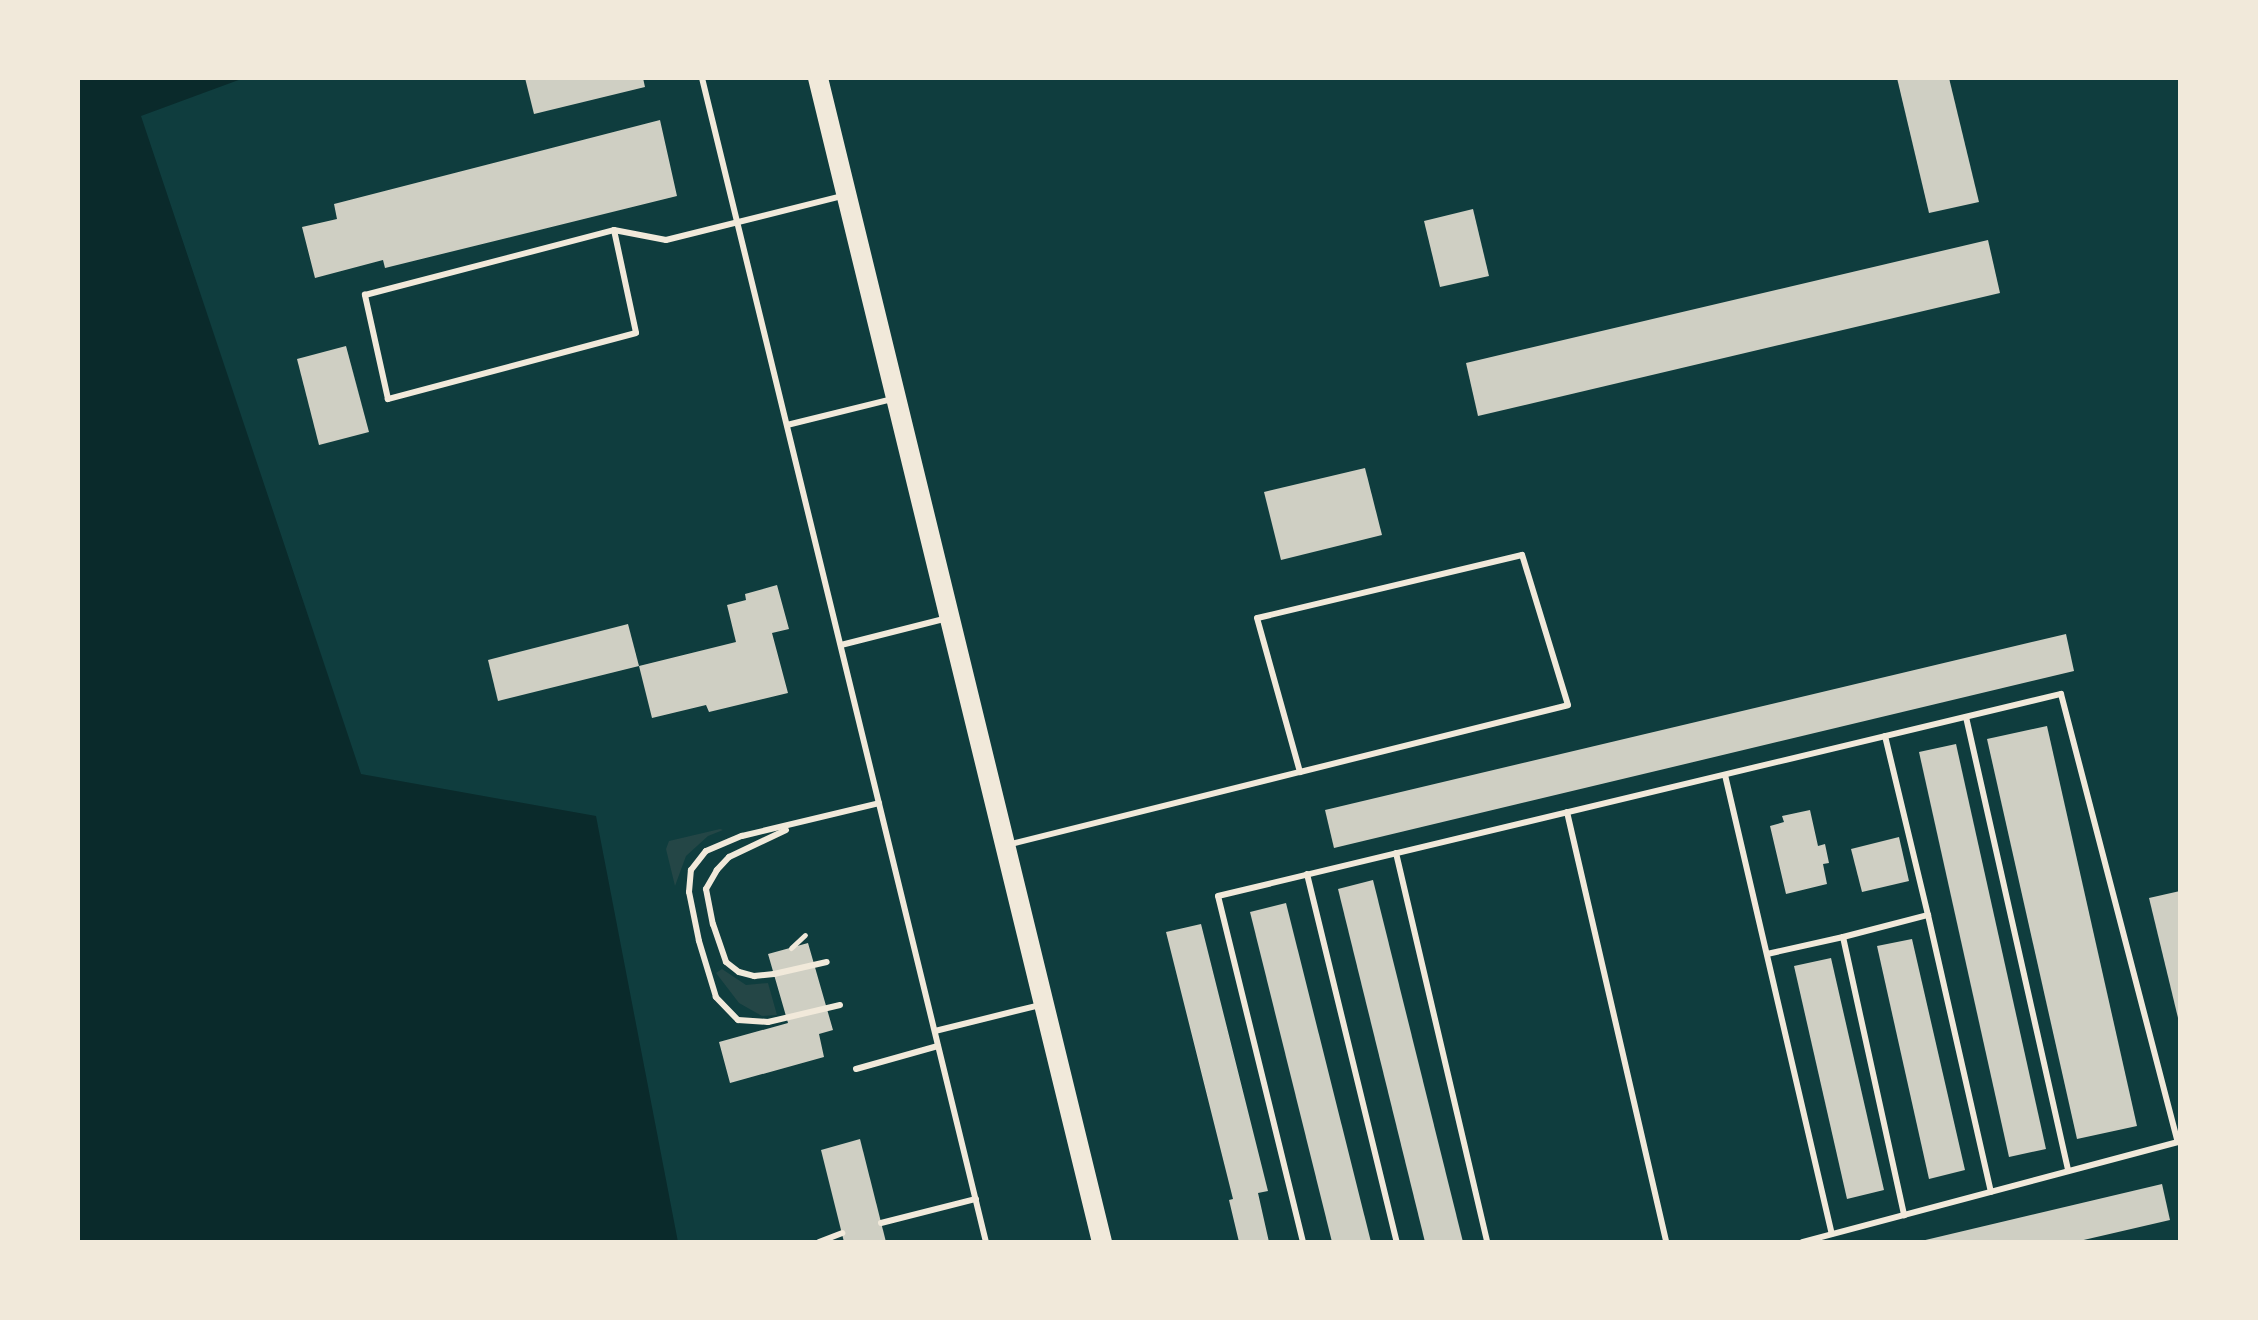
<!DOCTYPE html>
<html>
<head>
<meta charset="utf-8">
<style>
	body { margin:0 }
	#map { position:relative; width:2258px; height:1320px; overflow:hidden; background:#0f3d3e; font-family:"Open Sans",sans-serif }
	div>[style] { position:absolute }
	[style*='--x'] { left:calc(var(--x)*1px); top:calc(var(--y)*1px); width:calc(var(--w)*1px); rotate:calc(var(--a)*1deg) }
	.green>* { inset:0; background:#244646 }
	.water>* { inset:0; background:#0a2a2b }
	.building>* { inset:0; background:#cfcfc3 }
	.path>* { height:5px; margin:-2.5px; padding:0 2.5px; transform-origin:2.5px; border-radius:2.5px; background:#f1e9da }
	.service>* { height:6px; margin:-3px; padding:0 3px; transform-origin:3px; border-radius:3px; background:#f1e9da }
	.primary>* { height:20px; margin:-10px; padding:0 10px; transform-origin:10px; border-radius:10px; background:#f1e9da }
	span { translate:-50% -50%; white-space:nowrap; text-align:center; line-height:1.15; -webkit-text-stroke:6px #f1e9da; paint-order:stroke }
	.frame { position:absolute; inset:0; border:80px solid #f1e9da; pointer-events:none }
</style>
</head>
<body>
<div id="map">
	<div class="green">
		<div style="clip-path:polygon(720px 829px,723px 830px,708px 836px,686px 856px,675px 886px,666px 849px,669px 841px)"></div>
		<div style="clip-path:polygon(722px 969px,746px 985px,768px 983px,777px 1015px,762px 1016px,739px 1003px,716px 973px)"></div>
	</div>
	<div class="water">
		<div style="clip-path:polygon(78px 78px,244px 78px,141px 116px,361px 774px,596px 816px,678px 1242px,78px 1242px)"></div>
	</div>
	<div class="building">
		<div style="clip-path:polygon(525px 78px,643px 78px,645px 87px,534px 114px)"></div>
		<div style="clip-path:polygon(1897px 78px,1949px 78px,1979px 202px,1929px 213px)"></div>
		<div style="clip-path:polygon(660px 120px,677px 196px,385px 268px,383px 260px,315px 278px,302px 227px,337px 219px,334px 204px)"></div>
		<div style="clip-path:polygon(1473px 209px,1489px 276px,1440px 287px,1424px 221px)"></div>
		<div style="clip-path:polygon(1988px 240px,2000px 293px,1478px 416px,1466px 363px)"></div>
		<div style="clip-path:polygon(346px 346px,369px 432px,319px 445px,297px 359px)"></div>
		<div style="clip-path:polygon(1365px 468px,1382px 535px,1281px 560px,1264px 492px)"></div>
		<div style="clip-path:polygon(777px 585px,789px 629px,772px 633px,788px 693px,709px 712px,706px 705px,652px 718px,639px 666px,736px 642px,727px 605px,746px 600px,745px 594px)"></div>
		<div style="clip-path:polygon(628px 624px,639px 666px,498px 701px,488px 660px)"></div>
		<div style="clip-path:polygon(2066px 634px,2074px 671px,1334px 848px,1325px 810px)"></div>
		<div style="clip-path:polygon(2047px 726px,2137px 1126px,2077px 1139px,1987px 739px)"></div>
		<div style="clip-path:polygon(1956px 744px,2046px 1149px,2009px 1157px,1919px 752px)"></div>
		<div style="clip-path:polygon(1810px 810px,1818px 846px,1825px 844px,1829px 863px,1823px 864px,1827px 884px,1786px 894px,1770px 826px,1784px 822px,1782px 816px)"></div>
		<div style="clip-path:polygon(1899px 837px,1909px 881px,1862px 892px,1851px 849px)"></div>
		<div style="clip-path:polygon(1373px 880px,1463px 1242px,1425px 1242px,1338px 889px)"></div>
		<div style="clip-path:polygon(2180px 891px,2180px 1022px,2179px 1022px,2149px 898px)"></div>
		<div style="clip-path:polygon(1286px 903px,1371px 1242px,1332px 1242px,1250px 912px)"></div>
		<div style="clip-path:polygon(1201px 924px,1268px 1191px,1258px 1193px,1269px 1242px,1239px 1242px,1229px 1200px,1233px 1199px,1166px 932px)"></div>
		<div style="clip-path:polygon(1912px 939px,1965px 1170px,1929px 1179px,1877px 946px)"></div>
		<div style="clip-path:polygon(808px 943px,833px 1030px,819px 1034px,824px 1057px,730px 1083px,719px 1042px,788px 1023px,768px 954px)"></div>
		<div style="clip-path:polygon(1831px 958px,1884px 1190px,1847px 1199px,1794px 966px)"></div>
		<div style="clip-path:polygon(860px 1139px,886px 1242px,844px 1242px,821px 1150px)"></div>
		<div style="clip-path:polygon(2162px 1184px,2170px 1220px,2075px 1242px,1917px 1242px)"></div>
	</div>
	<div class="path">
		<div style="--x:791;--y:948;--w:19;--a:-43"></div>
	</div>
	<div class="service">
		<div style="--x:702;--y:78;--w:1198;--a:76.29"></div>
		<div style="--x:614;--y:230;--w:105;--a:77.9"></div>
		<div style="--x:636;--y:333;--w:257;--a:165.1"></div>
		<div style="--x:388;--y:399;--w:107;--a:-102.5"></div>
		<div style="--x:365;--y:295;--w:257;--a:-14.6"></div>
		<div style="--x:614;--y:230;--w:53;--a:10.9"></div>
		<div style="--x:666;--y:240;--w:181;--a:-14"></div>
		<div style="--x:787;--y:425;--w:108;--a:-13.9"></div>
		<div style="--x:841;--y:645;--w:110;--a:-14.2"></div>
		<div style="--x:1966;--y:717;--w:465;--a:77.3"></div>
		<div style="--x:1885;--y:736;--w:184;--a:76.5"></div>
		<div style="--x:1725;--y:775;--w:471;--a:76.9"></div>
		<div style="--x:1567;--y:812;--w:441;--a:77"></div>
		<div style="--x:786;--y:830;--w:63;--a:154.7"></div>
		<div style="--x:729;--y:857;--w:18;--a:133"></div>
		<div style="--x:717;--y:870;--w:22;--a:120"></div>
		<div style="--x:706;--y:889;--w:36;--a:79"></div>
		<div style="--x:713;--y:924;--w:40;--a:71.1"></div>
		<div style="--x:726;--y:962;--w:16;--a:38"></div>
		<div style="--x:739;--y:972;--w:16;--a:15"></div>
		<div style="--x:754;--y:976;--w:20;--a:-6"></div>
		<div style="--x:774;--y:974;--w:54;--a:-12.8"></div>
		<div style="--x:1007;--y:845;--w:302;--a:-14"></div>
		<div style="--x:1300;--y:772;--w:276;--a:-14"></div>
		<div style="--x:1568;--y:705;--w:157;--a:-107"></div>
		<div style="--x:1522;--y:555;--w:272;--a:166.6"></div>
		<div style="--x:1257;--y:618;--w:160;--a:74.4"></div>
		<div style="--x:1396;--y:853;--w:400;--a:76.8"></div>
		<div style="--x:1307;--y:874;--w:379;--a:76.3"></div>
		<div style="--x:1843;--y:937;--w:88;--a:-14.5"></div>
		<div style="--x:1928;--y:915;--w:284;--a:77.2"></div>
		<div style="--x:1767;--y:954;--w:78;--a:-12.6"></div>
		<div style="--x:1843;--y:937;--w:285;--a:77.6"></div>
		<div style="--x:840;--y:1005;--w:74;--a:166.7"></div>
		<div style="--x:768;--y:1022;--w:30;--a:-176"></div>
		<div style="--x:738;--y:1020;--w:32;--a:-134"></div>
		<div style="--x:716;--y:997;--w:59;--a:-106.9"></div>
		<div style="--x:699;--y:941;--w:50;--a:-101.5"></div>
		<div style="--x:689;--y:892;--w:22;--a:-85"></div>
		<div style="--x:691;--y:870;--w:24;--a:-52"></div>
		<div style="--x:706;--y:851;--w:39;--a:-23"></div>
		<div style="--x:742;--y:836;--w:141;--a:-13.5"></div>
		<div style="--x:935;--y:1031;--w:108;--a:-13.9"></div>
		<div style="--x:856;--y:1069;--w:85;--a:-15.7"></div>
		<div style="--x:881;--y:1223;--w:98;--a:-14.2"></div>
		<div style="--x:819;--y:1242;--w:25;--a:-21"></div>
		<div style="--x:1303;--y:1242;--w:356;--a:-103.8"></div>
		<div style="--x:1218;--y:896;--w:867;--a:-13.48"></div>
		<div style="--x:2061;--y:694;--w:463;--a:75.4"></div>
		<div style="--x:2178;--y:1142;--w:389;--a:165.1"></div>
	</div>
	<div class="primary">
		<div style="--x:818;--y:78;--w:1198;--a:76.29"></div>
	</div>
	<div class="frame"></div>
</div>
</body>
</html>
